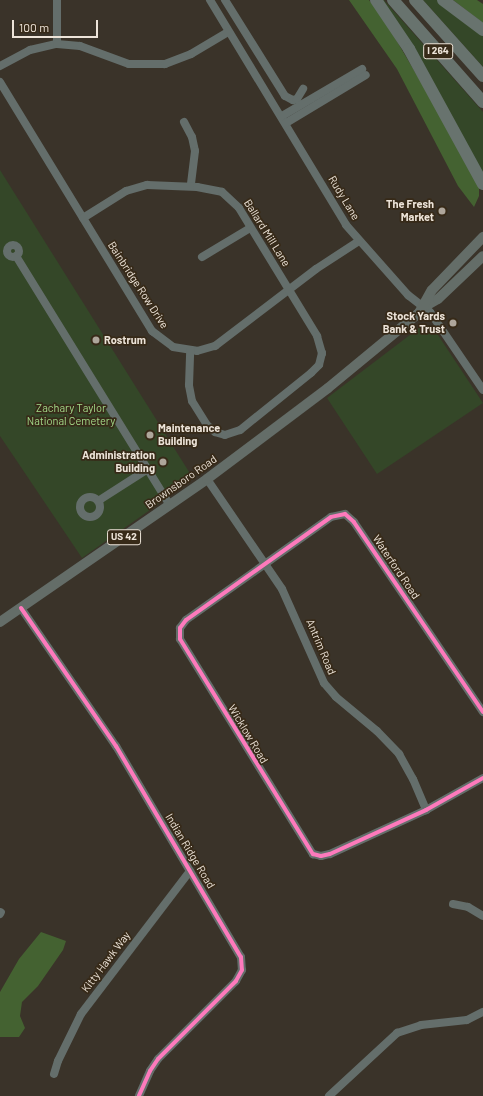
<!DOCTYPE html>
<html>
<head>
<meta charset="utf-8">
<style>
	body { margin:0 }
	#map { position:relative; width:483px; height:1096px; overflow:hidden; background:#3a3329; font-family:Barlow,sans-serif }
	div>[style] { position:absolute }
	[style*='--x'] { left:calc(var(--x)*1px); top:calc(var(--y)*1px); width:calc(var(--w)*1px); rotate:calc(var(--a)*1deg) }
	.green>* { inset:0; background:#344728 }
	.forest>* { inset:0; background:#446231 }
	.minor>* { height:8px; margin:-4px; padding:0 4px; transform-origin:4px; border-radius:4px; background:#646e6b }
	.minor>.ring { margin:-4px; padding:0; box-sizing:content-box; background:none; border:8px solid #646e6b; border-radius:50% }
	.major>* { height:10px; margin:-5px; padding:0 5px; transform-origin:5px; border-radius:5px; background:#646d68 }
	.highway>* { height:12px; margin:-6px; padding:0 6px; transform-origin:6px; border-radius:6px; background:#68736e }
	.cycleway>* { height:4px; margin:-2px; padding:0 2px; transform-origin:2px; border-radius:2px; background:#fd7abc }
	.dots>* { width:11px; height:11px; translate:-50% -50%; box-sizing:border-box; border:2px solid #372a18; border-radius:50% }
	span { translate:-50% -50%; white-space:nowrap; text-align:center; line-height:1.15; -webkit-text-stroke:3.5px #372a18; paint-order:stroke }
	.shield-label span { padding:1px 3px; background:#372a18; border:1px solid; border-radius:3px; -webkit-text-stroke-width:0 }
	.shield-label { font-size:10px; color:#ede4d9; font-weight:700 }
	.street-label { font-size:11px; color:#ede4d9 }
	.poi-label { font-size:11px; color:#ede4d9; font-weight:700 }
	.right { translate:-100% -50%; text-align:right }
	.left { translate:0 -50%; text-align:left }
	.park-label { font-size:11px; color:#a4db8a }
	.scale { position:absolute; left:12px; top:20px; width:86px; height:18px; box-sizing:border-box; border:2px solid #ede4d9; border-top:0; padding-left:5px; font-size:12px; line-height:14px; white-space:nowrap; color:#ede4d9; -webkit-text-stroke:3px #372a18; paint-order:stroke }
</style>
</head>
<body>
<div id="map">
	<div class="green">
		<div style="clip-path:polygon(379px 0,384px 0,483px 112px,483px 173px)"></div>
		<div style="clip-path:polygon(423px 0,439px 0,483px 33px,483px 67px)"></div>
		<div style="clip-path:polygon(0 170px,191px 475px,157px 505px,82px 558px,0 436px)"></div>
		<div style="clip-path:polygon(423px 325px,432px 326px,483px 403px,377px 474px,327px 398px)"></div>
	</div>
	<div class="forest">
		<div style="clip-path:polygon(349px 0,369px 0,385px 21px,479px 181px,479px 196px,474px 207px,458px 186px,397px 69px)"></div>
		<div style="clip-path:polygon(453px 0,477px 0,483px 4px,483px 23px)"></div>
		<div style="clip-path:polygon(41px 932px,66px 941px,63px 950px,38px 986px,22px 1002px,20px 1016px,25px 1028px,19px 1037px,0 1037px,0 992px,19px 959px)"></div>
	</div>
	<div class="minor">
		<div style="--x:57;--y:0;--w:44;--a:90"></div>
		<div style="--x:210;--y:0;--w:263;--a:58.8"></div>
		<div style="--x:346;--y:225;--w:94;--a:48.5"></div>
		<div style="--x:408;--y:295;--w:28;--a:38"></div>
		<div style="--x:430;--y:312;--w:94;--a:55.8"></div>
		<div style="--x:225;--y:0;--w:113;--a:58"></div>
		<div style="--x:285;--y:96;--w:9;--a:27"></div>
		<div style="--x:293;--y:100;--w:4;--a:-14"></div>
		<div style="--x:297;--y:99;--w:12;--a:-59"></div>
		<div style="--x:0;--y:66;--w:34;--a:-28"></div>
		<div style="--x:30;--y:50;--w:28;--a:-13"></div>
		<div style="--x:57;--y:44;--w:23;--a:5"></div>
		<div style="--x:80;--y:46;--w:52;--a:20.2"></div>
		<div style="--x:129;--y:64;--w:36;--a:0"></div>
		<div style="--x:165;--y:64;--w:28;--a:-21"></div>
		<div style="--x:191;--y:54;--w:43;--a:-30.7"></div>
		<div style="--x:0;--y:82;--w:292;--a:58.6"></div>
		<div style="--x:152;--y:331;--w:26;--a:37"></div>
		<div style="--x:173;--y:347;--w:24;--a:9"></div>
		<div style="--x:197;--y:351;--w:19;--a:-16"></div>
		<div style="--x:215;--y:346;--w:127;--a:-37.3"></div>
		<div style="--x:316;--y:269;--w:51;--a:-33.1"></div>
		<div style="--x:282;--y:116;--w:93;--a:-30.4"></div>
		<div style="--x:184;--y:122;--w:17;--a:62"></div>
		<div style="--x:192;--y:137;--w:14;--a:78"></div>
		<div style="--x:195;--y:151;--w:35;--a:97"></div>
		<div style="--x:286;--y:123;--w:93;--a:-31"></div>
		<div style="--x:83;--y:218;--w:51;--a:-32.1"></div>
		<div style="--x:126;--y:191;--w:22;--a:-16"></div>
		<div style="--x:147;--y:185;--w:50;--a:2.3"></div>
		<div style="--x:197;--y:187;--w:25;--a:11"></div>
		<div style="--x:222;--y:192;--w:23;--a:43"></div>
		<div style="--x:239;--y:208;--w:150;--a:58.6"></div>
		<div style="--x:317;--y:336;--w:18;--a:74"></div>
		<div style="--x:322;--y:353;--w:12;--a:104"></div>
		<div style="--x:319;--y:365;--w:11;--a:135"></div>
		<div style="--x:311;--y:373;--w:91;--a:141.2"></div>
		<div style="--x:240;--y:430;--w:16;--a:162"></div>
		<div style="--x:225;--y:435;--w:10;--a:-163"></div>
		<div style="--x:215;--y:432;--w:11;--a:-139"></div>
		<div style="--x:207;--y:425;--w:28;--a:-122"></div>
		<div style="--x:192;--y:401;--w:16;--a:-101"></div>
		<div style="--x:189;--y:385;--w:34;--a:-88"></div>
		<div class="ring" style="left:7px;top:245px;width:4px;height:4px"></div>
		<div style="--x:16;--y:256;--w:293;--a:58.3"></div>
		<div style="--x:202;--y:257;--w:56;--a:-31.1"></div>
		<div style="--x:207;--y:479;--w:133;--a:55.7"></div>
		<div style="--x:282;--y:589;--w:103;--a:65.9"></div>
		<div style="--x:324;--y:683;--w:18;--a:49"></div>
		<div style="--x:336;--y:697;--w:53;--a:39.7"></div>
		<div style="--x:377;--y:731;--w:32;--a:46"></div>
		<div style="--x:399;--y:754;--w:29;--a:61"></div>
		<div style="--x:413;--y:779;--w:34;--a:67"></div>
		<div class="ring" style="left:80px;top:497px;width:12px;height:12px"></div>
		<div style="--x:98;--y:501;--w:59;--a:-32.6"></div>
		<div style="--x:21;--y:608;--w:168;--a:55.5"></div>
		<div style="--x:116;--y:746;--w:245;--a:59.4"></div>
		<div style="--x:241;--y:957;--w:13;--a:86"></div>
		<div style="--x:242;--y:970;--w:13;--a:119"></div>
		<div style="--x:236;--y:981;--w:110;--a:135"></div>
		<div style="--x:158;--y:1059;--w:14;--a:124"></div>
		<div style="--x:150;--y:1071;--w:27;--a:114"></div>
		<div style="--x:483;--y:712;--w:230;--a:-124.2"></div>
		<div style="--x:354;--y:522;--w:12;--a:-138"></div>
		<div style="--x:345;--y:514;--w:14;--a:168"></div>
		<div style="--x:331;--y:517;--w:178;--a:144.6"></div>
		<div style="--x:186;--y:620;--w:10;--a:127"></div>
		<div style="--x:180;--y:628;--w:11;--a:90"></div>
		<div style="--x:180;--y:639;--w:253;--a:58.3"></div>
		<div style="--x:313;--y:854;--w:8;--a:14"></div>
		<div style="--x:321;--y:856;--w:9;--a:-13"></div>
		<div style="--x:330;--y:854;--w:106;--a:-24.6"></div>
		<div style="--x:426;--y:810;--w:65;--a:-29.3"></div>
		<div style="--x:453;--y:904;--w:15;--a:11"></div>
		<div style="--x:468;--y:907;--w:17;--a:31"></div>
		<div style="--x:0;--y:914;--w:2;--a:-63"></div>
		<div style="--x:54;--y:1074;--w:14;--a:-73"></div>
		<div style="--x:58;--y:1061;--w:52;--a:-63.9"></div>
		<div style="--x:81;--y:1014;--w:180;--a:-52.7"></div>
		<div style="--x:329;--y:1096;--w:93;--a:-42.8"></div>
		<div style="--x:397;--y:1033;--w:25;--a:-18"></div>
		<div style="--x:421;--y:1025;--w:46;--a:-6.2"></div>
		<div style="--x:467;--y:1020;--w:18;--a:-27"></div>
	</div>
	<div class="major">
		<div style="--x:424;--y:307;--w:16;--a:-30"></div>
		<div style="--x:438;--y:299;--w:62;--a:-43.7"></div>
		<div style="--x:0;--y:622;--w:252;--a:-34.6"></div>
		<div style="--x:207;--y:479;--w:151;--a:-36.9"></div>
		<div style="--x:328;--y:388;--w:118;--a:-39.5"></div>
		<div style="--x:419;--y:313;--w:26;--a:-61"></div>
		<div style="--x:432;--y:290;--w:74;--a:-46.1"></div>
	</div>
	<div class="highway">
		<div style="--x:376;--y:0;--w:59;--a:56"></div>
		<div style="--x:409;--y:49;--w:154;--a:61.3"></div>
		<div style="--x:393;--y:0;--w:136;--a:48.6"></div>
		<div style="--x:415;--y:0;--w:102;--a:48.2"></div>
		<div style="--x:443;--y:0;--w:50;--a:36.9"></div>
	</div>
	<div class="cycleway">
		<div style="--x:21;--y:608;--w:168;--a:55.5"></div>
		<div style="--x:116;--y:746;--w:245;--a:59.4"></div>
		<div style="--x:241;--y:957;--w:13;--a:86"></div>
		<div style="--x:242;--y:970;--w:13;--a:119"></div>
		<div style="--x:236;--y:981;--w:110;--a:135"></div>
		<div style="--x:158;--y:1059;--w:14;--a:124"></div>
		<div style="--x:150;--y:1071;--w:27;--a:114"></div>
		<div style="--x:483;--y:712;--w:230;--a:-124.2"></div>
		<div style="--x:354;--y:522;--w:12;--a:-138"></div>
		<div style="--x:345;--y:514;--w:14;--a:168"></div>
		<div style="--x:331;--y:517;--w:178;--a:144.6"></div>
		<div style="--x:186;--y:620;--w:10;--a:127"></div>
		<div style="--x:180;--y:628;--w:11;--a:90"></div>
		<div style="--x:180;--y:639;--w:253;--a:58.3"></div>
		<div style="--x:313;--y:854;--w:8;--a:14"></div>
		<div style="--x:321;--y:856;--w:9;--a:-13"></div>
		<div style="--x:330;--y:854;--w:106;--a:-24.6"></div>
		<div style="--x:426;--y:810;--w:65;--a:-29.3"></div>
	</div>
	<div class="dots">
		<div style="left:442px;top:211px;background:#aea69b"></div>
		<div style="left:453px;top:323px;background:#aea69b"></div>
		<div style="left:96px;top:340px;background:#aea69b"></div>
		<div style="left:150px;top:435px;background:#aea69b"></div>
		<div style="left:163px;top:462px;background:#aea69b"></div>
	</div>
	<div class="shield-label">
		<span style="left:438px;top:51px">I 264</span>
		<span style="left:124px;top:537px">US 42</span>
	</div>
	<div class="street-label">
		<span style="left:344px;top:198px;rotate:59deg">Rudy Lane</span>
		<span style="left:267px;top:233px;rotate:58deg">Ballard Mill Lane</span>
		<span style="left:138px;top:285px;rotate:57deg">Bainbridge Row Drive</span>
		<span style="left:181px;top:482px;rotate:-35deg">Brownsboro Road</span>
		<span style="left:396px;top:567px;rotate:56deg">Waterford Road</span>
		<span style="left:321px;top:647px;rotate:67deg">Antrim Road</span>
		<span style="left:248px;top:734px;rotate:59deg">Wicklow Road</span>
		<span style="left:190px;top:851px;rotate:59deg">Indian Ridge Road</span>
		<span style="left:106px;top:962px;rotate:-53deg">Kitty Hawk Way</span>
	</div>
	<div class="poi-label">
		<span class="right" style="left:434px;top:211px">The Fresh<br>Market</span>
		<span class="right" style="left:445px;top:323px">Stock Yards<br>Bank &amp; Trust</span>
		<span class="left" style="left:104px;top:340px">Rostrum</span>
		<span class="left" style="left:158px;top:435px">Maintenance<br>Building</span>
		<span class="right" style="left:155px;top:462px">Administration<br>Building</span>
	</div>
	<div class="park-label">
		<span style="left:71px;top:415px">Zachary Taylor<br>National Cemetery</span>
	</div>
	<div class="scale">100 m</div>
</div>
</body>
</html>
